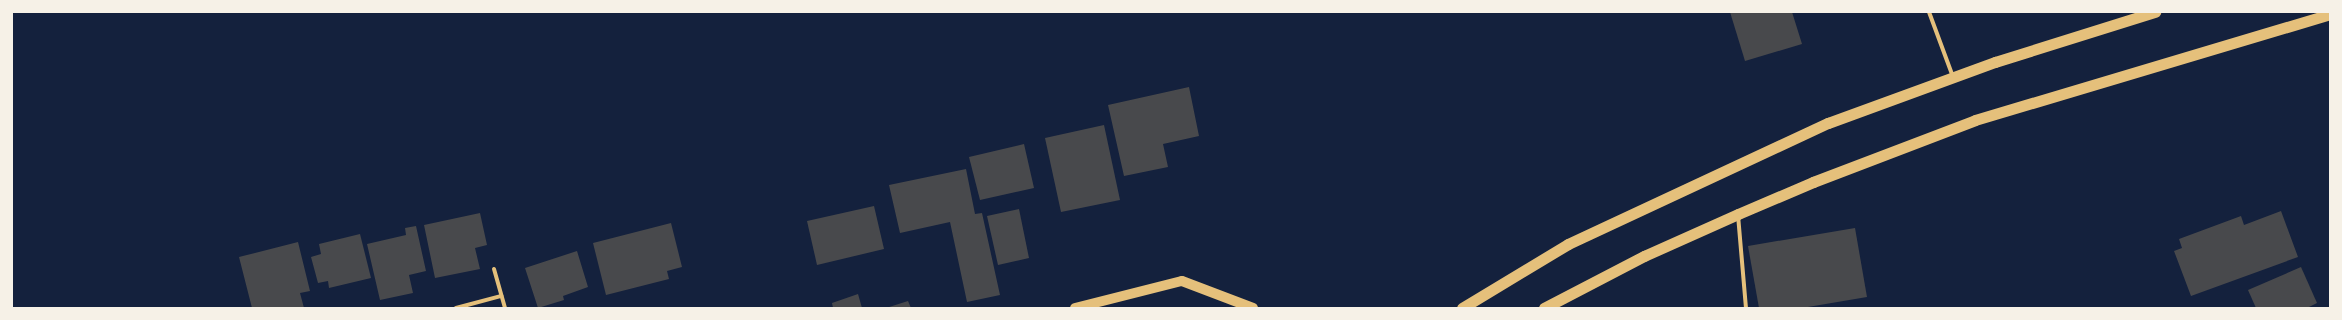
<!DOCTYPE html>
<html>
<head>
<meta charset="utf-8">
<style>
	body { margin:0 }
	#map { position:relative; width:2342px; height:320px; overflow:hidden; background:#14213d; font-family:Helvetica,sans-serif }
	div>[style] { position:absolute }
	[style*='--x'] { left:calc(var(--x)*1px); top:calc(var(--y)*1px); width:calc(var(--w)*1px); rotate:calc(var(--a)*1deg) }
	.building>* { inset:0; background:#48494c }
	.minor>* { height:4px; margin:-2px; padding:0 2px; transform-origin:2px; border-radius:2px; background:#e5c07b }
	.primary>* { height:10px; margin:-5px; padding:0 5px; transform-origin:5px; border-radius:5px; background:#e5c07b }
	.trunk>* { height:11px; margin:-5.5px; padding:0 5.5px; transform-origin:5.5px; border-radius:5.5px; background:#e5c07b }
	span { translate:-50% -50%; white-space:nowrap; text-align:center; line-height:1.15; -webkit-text-stroke:3px #f6f1e7; paint-order:stroke }
	.frame { position:absolute; inset:0; border:13px solid #f6f1e7; pointer-events:none }
</style>
</head>
<body>
<div id="map">
	<div class="building">
		<div style="clip-path:polygon(1730px 12px,1792px 12px,1802px 44px,1745px 61px)"></div>
		<div style="clip-path:polygon(1189px 87px,1199px 136px,1163px 144px,1168px 167px,1124px 176px,1108px 105px)"></div>
		<div style="clip-path:polygon(1104px 125px,1120px 200px,1061px 212px,1045px 138px)"></div>
		<div style="clip-path:polygon(1024px 144px,1034px 188px,980px 200px,969px 157px)"></div>
		<div style="clip-path:polygon(966px 169px,975px 214px,982px 213px,1000px 295px,967px 302px,950px 222px,900px 233px,889px 185px)"></div>
		<div style="clip-path:polygon(874px 206px,884px 249px,817px 265px,807px 221px)"></div>
		<div style="clip-path:polygon(1019px 209px,1029px 258px,998px 265px,987px 216px)"></div>
		<div style="clip-path:polygon(2281px 211px,2298px 257px,2191px 296px,2174px 251px,2182px 248px,2179px 239px,2241px 216px,2244px 225px)"></div>
		<div style="clip-path:polygon(480px 213px,487px 245px,475px 248px,480px 269px,435px 278px,424px 225px)"></div>
		<div style="clip-path:polygon(671px 223px,682px 267px,667px 271px,669px 279px,606px 295px,593px 243px)"></div>
		<div style="clip-path:polygon(416px 226px,426px 271px,409px 275px,413px 293px,380px 300px,367px 244px,406px 235px,405px 228px)"></div>
		<div style="clip-path:polygon(1855px 228px,1867px 297px,1802px 308px,1759px 308px,1748px 246px)"></div>
		<div style="clip-path:polygon(360px 234px,371px 278px,329px 288px,328px 281px,318px 283px,311px 257px,321px 254px,319px 244px)"></div>
		<div style="clip-path:polygon(298px 242px,310px 291px,300px 293px,304px 308px,252px 308px,239px 257px)"></div>
		<div style="clip-path:polygon(577px 251px,588px 287px,563px 296px,564px 300px,538px 308px,525px 268px)"></div>
		<div style="clip-path:polygon(2301px 267px,2317px 303px,2307px 308px,2256px 308px,2248px 290px)"></div>
		<div style="clip-path:polygon(858px 294px,862px 308px,833px 308px,832px 303px)"></div>
		<div style="clip-path:polygon(908px 301px,911px 308px,886px 308px)"></div>
	</div>
	<div class="minor">
		<div style="--x:1929;--y:12;--w:69;--a:69.7"></div>
		<div style="--x:1738;--y:215;--w:93;--a:85.1"></div>
		<div style="--x:494;--y:269;--w:41;--a:74.2"></div>
		<div style="--x:456;--y:308;--w:47;--a:-14.9"></div>
	</div>
	<div class="primary">
		<div style="--x:1075;--y:308;--w:110;--a:-14.2"></div>
		<div style="--x:1182;--y:281;--w:76;--a:20.8"></div>
	</div>
	<div class="trunk">
		<div style="--x:1462;--y:308;--w:124;--a:-31.1"></div>
		<div style="--x:1568;--y:244;--w:287;--a:-25"></div>
		<div style="--x:1828;--y:123;--w:178;--a:-20.1"></div>
		<div style="--x:1995;--y:62;--w:168;--a:-17.4"></div>
		<div style="--x:1544;--y:308;--w:113;--a:-27.5"></div>
		<div style="--x:1644;--y:256;--w:103;--a:-24.1"></div>
		<div style="--x:1738;--y:214;--w:82;--a:-23.1"></div>
		<div style="--x:1813;--y:182;--w:173;--a:-20.9"></div>
		<div style="--x:1975;--y:120;--w:370;--a:-16.6"></div>
	</div>
	<div class="frame"></div>
</div>
</body>
</html>
